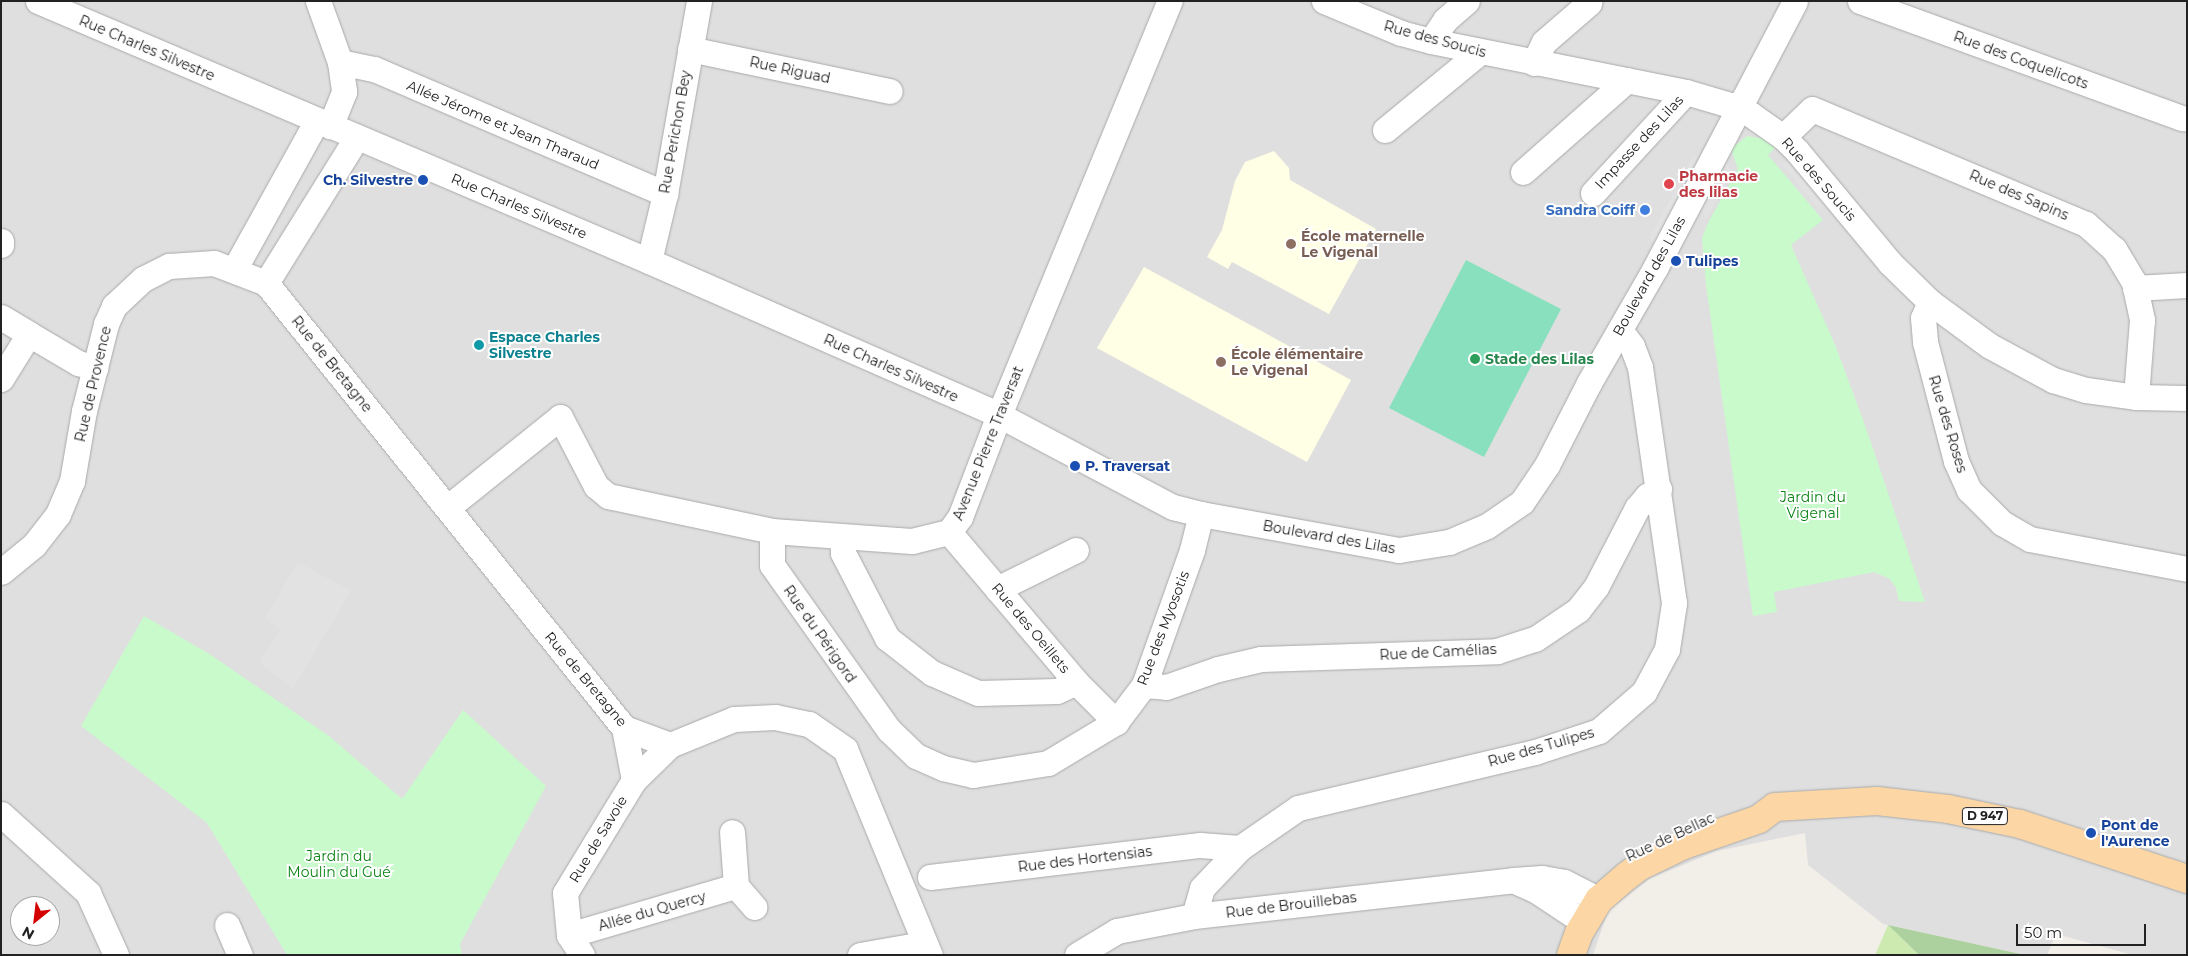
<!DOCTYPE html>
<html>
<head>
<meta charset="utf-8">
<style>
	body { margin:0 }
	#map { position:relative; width:2188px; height:956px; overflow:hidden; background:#f2efe9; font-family:Montserrat,sans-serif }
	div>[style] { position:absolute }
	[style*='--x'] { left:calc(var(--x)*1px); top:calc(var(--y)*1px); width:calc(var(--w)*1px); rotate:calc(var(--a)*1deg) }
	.residential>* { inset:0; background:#e0dfdf }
	.education>* { inset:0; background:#ffffe5 }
	.grass>* { inset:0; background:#cdebb0 }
	.forest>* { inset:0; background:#add19e }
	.park>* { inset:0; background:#c8facc }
	.pitch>* { inset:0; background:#88e0be }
	.parking>* { inset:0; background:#e2e2e2 }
	.roads { filter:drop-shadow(0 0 1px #a9a9a9) drop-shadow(0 0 1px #a9a9a9) }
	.minor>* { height:25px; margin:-12.5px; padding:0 12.5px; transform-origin:12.5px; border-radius:12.5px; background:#fff }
	.major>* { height:28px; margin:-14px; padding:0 14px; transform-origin:14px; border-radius:14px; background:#fcd6a4 }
	.dots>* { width:14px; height:14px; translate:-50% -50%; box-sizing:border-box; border:2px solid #fff; border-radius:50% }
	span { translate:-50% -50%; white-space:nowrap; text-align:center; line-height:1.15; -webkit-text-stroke:4px #fff; paint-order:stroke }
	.shield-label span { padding:1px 4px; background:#fff; border:1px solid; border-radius:4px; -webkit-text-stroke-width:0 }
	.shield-label { font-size:12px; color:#222; font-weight:700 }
	.street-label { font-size:14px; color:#222 }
	.health-label { font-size:14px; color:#be3a42; font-weight:700 }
	.left { translate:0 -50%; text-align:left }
	.transit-label { font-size:14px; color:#164399; font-weight:700 }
	.right { translate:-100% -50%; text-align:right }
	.shop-label { font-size:14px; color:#366cbe; font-weight:700 }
	.education-label { font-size:14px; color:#785e54; font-weight:700 }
	.culture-label { font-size:14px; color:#0d838f; font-weight:700 }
	.leisure-label { font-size:14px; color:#27864d; font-weight:700 }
	.park-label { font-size:14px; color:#0c8416 }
	.frame { position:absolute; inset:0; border:2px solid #222; pointer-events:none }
	.north { position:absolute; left:10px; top:896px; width:50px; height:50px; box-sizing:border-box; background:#fff; border:1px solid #a7a7a7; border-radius:50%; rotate:209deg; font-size:14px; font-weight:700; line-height:20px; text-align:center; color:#222 }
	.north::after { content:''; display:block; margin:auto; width:18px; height:22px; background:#d40000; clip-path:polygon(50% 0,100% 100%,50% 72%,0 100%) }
	.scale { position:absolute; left:2016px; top:924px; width:130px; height:22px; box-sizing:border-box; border:2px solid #222; border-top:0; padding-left:6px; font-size:15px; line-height:18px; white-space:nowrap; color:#222; -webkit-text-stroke:4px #fff; paint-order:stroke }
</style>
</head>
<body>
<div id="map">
	<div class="residential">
		<div style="clip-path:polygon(evenodd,1px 1px,2187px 1px,2187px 955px,2133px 955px,2056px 934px,2047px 955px,2025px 955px,1883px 924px,1808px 865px,1805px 833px,1717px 851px,1651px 878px,1608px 911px,1593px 955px,1px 955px,1px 1px,20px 906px,50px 906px,50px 936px,20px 936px,20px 906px)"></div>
	</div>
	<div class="education">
		<div style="clip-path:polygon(1274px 151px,1289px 168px,1290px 180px,1376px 229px,1329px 314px,1232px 262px,1228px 269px,1207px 257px,1222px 230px,1235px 181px,1245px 162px)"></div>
		<div style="clip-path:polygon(1144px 267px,1351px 380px,1307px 462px,1097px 348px)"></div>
	</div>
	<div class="grass">
		<div style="clip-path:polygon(1888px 925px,1919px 955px,1875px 955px)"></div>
	</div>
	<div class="forest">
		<div style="clip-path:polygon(1888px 925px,2025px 955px,1919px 955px)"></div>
	</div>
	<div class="park">
		<div style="clip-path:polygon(1747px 136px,1765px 139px,1775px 148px,1768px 155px,1823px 220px,1791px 245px,1836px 347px,1866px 428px,1925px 602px,1899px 601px,1896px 588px,1890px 579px,1874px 572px,1774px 592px,1777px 612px,1753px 616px,1706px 285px,1702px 238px,1708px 223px,1738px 169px,1731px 149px)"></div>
		<div style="clip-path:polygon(144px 616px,211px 655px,329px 736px,402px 799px,463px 710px,546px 786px,460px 944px,462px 955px,287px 955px,207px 823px,81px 726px)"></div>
	</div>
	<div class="pitch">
		<div style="clip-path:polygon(1466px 260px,1561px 309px,1484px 457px,1389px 408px)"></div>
	</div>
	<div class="parking">
		<div style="clip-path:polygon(1694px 155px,1709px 165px,1666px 246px,1649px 239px)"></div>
		<div style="clip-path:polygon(1726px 158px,1731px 174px,1706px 220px,1700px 205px)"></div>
		<div style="clip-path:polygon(1781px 163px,1797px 163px,1835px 208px,1817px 207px)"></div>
		<div style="clip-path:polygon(298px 562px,351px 591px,293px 689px,259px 662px,280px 629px,265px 618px)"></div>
	</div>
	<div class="roads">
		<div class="minor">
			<div style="--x:38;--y:1;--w:664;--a:23.05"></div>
			<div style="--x:649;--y:261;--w:382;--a:23.7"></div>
			<div style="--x:999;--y:415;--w:197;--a:27.9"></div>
			<div style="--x:1173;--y:507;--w:29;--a:14"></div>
			<div style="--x:1201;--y:514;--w:201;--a:10.3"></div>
			<div style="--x:1399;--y:550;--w:51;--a:-9.1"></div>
			<div style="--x:1449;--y:542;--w:41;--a:-22.8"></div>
			<div style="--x:1487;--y:526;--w:42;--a:-34.4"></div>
			<div style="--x:1522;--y:502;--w:45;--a:-56"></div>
			<div style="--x:1547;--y:465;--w:92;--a:-62.9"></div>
			<div style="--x:1589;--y:383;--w:133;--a:-60.1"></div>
			<div style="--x:1655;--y:268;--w:301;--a:-62.3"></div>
			<div style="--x:318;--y:1;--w:65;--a:70.2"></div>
			<div style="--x:340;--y:62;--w:30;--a:82"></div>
			<div style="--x:344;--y:92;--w:37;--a:112"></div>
			<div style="--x:1324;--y:1;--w:83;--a:22.6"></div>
			<div style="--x:1401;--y:33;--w:31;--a:15"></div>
			<div style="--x:1431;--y:41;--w:260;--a:11.3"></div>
			<div style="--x:1686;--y:92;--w:46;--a:16.5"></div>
			<div style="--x:1730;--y:105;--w:22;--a:24"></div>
			<div style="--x:1750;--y:114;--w:40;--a:34.9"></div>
			<div style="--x:1783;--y:137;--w:20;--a:45"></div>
			<div style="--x:1797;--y:151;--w:146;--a:50.3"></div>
			<div style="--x:1890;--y:263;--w:56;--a:44.3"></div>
			<div style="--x:1930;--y:302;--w:74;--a:36.3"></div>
			<div style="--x:1990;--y:346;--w:72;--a:28.4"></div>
			<div style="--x:2053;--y:380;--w:34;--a:17"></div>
			<div style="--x:2086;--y:390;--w:50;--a:8"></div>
			<div style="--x:2136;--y:397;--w:51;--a:1.1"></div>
			<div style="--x:1860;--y:1;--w:343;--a:20"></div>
			<div style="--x:1431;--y:41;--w:25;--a:-56"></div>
			<div style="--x:1445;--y:20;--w:29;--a:-41"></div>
			<div style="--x:690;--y:49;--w:204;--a:11.9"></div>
			<div style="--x:340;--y:62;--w:35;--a:12"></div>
			<div style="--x:374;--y:69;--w:317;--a:23.2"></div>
			<div style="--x:1534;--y:63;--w:23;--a:-65"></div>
			<div style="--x:1544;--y:42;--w:60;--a:-40.9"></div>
			<div style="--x:1385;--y:130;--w:123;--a:-39.4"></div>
			<div style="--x:1783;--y:137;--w:40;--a:-44"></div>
			<div style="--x:1812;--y:109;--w:297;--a:22.8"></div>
			<div style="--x:2086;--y:224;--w:38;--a:42"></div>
			<div style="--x:2114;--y:249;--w:39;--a:59"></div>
			<div style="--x:2134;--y:282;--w:39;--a:78"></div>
			<div style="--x:2142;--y:320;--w:77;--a:94.5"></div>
			<div style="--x:1523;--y:172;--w:139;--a:-41.5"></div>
			<div style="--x:1593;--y:193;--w:137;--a:-47.4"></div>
			<div style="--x:1;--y:241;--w:4;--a:90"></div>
			<div style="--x:649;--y:261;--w:69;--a:-76.6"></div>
			<div style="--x:665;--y:194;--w:196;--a:-80"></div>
			<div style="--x:234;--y:270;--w:171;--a:-61"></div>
			<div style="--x:266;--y:283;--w:172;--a:-58.1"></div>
			<div style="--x:2135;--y:288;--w:52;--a:-3.3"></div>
			<div style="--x:1930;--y:302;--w:17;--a:114"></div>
			<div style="--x:1923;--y:318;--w:24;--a:85"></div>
			<div style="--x:1925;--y:342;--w:123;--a:75.4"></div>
			<div style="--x:1956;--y:461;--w:32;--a:66"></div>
			<div style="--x:1969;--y:490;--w:47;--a:45"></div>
			<div style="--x:2002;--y:523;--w:32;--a:30"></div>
			<div style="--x:2030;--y:539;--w:160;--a:10.8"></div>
			<div style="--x:1;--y:317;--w:33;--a:31"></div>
			<div style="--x:1;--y:379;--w:53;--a:-58.1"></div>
			<div style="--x:29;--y:334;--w:57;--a:30.6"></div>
			<div style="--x:78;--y:363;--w:18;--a:16"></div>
			<div style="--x:447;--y:508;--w:145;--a:-38.8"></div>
			<div style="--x:560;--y:417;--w:78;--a:62.4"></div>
			<div style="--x:596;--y:486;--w:16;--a:40"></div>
			<div style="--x:608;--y:496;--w:168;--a:12"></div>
			<div style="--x:772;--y:531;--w:140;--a:4.1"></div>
			<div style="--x:912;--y:541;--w:38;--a:-14"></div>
			<div style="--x:949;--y:532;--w:19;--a:-54"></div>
			<div style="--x:960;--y:517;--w:109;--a:-69.1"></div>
			<div style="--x:999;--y:415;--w:448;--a:-67.6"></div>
			<div style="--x:772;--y:531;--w:34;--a:90"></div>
			<div style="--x:772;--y:565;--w:202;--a:54.7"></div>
			<div style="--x:889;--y:730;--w:37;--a:44"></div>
			<div style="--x:916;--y:756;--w:30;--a:24"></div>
			<div style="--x:943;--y:768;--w:31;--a:13"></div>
			<div style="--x:973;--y:775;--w:76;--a:-9.1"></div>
			<div style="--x:1048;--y:763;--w:79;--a:-31.1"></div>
			<div style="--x:1116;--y:722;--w:46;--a:-52.9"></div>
			<div style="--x:1144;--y:685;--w:143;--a:-70.4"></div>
			<div style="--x:1192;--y:550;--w:37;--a:-76"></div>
			<div style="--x:949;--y:532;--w:197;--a:49.7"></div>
			<div style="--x:1076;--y:682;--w:57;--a:45"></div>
			<div style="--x:842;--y:537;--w:16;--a:86"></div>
			<div style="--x:843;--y:553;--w:96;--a:62.6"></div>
			<div style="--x:887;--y:638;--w:57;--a:37.9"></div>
			<div style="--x:932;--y:673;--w:50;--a:23.5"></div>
			<div style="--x:978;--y:693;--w:79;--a:-1.5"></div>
			<div style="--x:1057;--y:691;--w:21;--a:-25"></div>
			<div style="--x:1;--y:572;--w:43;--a:-39.3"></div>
			<div style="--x:34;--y:545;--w:39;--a:-52"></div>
			<div style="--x:58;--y:514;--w:36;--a:-67"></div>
			<div style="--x:72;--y:481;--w:71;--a:-80.3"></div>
			<div style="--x:84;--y:411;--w:90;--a:-75.8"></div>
			<div style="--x:106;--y:324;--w:20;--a:-66"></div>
			<div style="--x:114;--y:306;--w:40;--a:-43"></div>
			<div style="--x:143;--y:279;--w:29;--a:-27"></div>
			<div style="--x:169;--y:266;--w:45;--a:-3.8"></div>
			<div style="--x:214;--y:263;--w:56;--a:21"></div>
			<div style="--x:266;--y:283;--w:571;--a:51.18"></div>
			<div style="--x:624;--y:728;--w:49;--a:20.3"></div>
			<div style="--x:670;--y:745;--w:69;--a:-22.1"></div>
			<div style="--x:734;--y:719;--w:41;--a:-2.8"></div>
			<div style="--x:775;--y:717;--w:35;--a:12"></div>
			<div style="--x:809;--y:724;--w:44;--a:34.8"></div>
			<div style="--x:845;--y:749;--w:223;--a:67.6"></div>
			<div style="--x:997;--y:589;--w:88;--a:-26.3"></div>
			<div style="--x:1144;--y:685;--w:22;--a:5"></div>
			<div style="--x:1166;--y:687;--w:55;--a:-19.1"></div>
			<div style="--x:1218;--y:669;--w:44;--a:-13.1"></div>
			<div style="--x:1261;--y:659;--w:236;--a:-1.9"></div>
			<div style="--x:1497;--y:651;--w:40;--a:-18"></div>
			<div style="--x:1535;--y:639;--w:52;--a:-34"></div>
			<div style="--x:1578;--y:610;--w:29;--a:-52"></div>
			<div style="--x:1596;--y:587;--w:89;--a:-62.6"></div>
			<div style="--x:1637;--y:508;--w:16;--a:-50"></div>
			<div style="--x:1647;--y:496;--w:14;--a:-30"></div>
			<div style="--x:624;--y:728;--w:53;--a:79.1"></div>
			<div style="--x:1;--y:814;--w:118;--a:42.2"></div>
			<div style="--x:88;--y:893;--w:68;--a:65.7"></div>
			<div style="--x:930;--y:877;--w:272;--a:-6.8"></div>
			<div style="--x:1200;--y:845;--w:40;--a:4.3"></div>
			<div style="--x:1515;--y:881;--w:24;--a:24"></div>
			<div style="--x:1537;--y:891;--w:58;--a:33.7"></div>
			<div style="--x:736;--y:886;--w:28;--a:49"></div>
			<div style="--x:1194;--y:916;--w:29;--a:-74"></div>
			<div style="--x:1202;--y:888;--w:55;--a:-46.5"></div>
			<div style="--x:1240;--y:848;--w:70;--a:-34.6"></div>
			<div style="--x:1298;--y:808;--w:244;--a:-13.3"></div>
			<div style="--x:1535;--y:752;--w:67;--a:-18.2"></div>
			<div style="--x:1599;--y:731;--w:60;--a:-40.9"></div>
			<div style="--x:1644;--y:692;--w:49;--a:-61.9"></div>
			<div style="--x:1667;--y:649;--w:47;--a:-81.3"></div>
			<div style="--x:1674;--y:603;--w:238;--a:-98.2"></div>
			<div style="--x:1640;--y:367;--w:22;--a:-111"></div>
			<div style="--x:1632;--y:346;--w:20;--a:-127"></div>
			<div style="--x:227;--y:925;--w:33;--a:67"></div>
			<div style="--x:569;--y:935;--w:174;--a:-16.4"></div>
			<div style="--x:736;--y:886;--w:54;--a:-94.2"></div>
			<div style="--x:582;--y:955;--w:24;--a:-123"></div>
			<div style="--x:569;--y:935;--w:42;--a:-95.4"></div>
			<div style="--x:565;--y:893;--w:132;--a:-58.6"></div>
			<div style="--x:634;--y:780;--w:50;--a:-44.2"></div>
			<div style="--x:860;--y:955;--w:65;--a:-9.8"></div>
			<div style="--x:1077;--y:955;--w:47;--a:-31"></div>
			<div style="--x:1117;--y:931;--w:78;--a:-11"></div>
			<div style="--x:1194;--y:916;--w:321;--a:-6.4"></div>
			<div style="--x:1513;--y:880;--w:29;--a:-4"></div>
			<div style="--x:1542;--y:878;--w:22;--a:10"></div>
			<div style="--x:1564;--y:882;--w:39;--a:27"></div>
		</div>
		<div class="major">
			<div style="--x:1571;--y:955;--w:23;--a:-70"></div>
			<div style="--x:1579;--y:933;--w:39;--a:-59"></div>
			<div style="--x:1599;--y:900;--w:37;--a:-41"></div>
			<div style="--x:1627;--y:876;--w:16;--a:-38"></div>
			<div style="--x:1640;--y:866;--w:49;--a:-25.5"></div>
			<div style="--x:1684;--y:845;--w:79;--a:-19.1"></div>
			<div style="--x:1759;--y:819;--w:20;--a:-37"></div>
			<div style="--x:1775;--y:807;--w:102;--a:-3.4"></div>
			<div style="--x:1877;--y:801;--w:71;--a:6.4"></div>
			<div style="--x:1948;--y:809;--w:74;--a:11.8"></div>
			<div style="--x:2020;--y:824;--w:176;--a:18.2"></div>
		</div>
	</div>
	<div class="dots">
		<div style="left:423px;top:180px;background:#1a4fb4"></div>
		<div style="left:1669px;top:184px;background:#e0444e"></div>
		<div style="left:1645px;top:210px;background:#3f7fe0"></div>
		<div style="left:1291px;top:244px;background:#8d6e63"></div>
		<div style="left:1676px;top:261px;background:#1a4fb4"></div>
		<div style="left:479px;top:345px;background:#0f9aa8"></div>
		<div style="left:1475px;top:359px;background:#2e9e5b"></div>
		<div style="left:1221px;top:362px;background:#8d6e63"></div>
		<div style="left:1075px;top:466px;background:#1a4fb4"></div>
		<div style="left:2091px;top:833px;background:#1a4fb4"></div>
	</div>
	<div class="shield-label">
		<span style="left:1985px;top:816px">D 947</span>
	</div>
	<div class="street-label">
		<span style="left:1435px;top:39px;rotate:15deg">Rue des Soucis</span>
		<span style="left:147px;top:48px;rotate:23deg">Rue Charles Silvestre</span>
		<span style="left:2021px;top:60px;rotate:20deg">Rue des Coquelicots</span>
		<span style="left:790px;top:70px;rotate:12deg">Rue Riguad</span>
		<span style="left:503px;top:125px;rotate:23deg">Allée Jérome et Jean Tharaud</span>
		<span style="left:675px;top:132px;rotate:-80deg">Rue Perichon Bey</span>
		<span style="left:1639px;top:142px;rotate:-47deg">Impasse des Lilas</span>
		<span style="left:1819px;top:179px;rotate:49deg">Rue des Soucis</span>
		<span style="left:2019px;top:195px;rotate:23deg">Rue des Sapins</span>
		<span style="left:519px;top:206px;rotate:23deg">Rue Charles Silvestre</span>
		<span style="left:1649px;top:276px;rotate:-61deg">Boulevard des Lilas</span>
		<span style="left:332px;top:364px;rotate:51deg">Rue de Bretagne</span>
		<span style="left:891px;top:368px;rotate:24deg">Rue Charles Silvestre</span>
		<span style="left:93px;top:384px;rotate:-77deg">Rue de Provence</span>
		<span style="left:1948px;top:424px;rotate:73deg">Rue des Roses</span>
		<span style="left:988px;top:443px;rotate:-68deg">Avenue Pierre Traversat</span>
		<span style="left:1329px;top:537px;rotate:10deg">Boulevard des Lilas</span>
		<span style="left:1031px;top:628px;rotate:50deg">Rue des Oeillets</span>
		<span style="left:1163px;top:628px;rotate:-69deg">Rue des Myosotis</span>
		<span style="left:820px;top:634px;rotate:55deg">Rue du Périgord</span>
		<span style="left:1438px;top:652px;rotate:-3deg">Rue de Camélias</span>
		<span style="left:586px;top:679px;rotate:50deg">Rue de Bretagne</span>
		<span style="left:1541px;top:747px;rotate:-16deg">Rue des Tulipes</span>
		<span style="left:1670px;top:837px;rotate:-25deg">Rue de Bellac</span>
		<span style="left:598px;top:839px;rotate:-59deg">Rue de Savoie</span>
		<span style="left:1085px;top:859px;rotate:-7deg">Rue des Hortensias</span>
		<span style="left:1291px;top:905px;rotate:-7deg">Rue de Brouillebas</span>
		<span style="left:652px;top:911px;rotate:-16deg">Allée du Quercy</span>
	</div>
	<div class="health-label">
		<span class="left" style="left:1679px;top:184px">Pharmacie<br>des lilas</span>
	</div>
	<div class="transit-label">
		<span class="right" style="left:413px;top:180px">Ch. Silvestre</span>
		<span class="left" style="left:1686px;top:261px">Tulipes</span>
		<span class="left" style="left:1085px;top:466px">P. Traversat</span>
		<span class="left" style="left:2101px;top:833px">Pont de<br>l'Aurence</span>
	</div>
	<div class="shop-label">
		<span class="right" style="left:1635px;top:210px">Sandra Coiff</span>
	</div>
	<div class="education-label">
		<span class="left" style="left:1301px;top:244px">École maternelle<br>Le Vigenal</span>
		<span class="left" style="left:1231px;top:362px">École élémentaire<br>Le Vigenal</span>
	</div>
	<div class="culture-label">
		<span class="left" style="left:489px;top:345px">Espace Charles<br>Silvestre</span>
	</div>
	<div class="leisure-label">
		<span class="left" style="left:1485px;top:359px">Stade des Lilas</span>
	</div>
	<div class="park-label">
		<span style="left:1813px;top:505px">Jardin du<br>Vigenal</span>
		<span style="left:339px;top:864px">Jardin du<br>Moulin du Gué</span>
	</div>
	<div class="frame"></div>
	<div class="north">N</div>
	<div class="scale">50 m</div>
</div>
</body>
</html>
